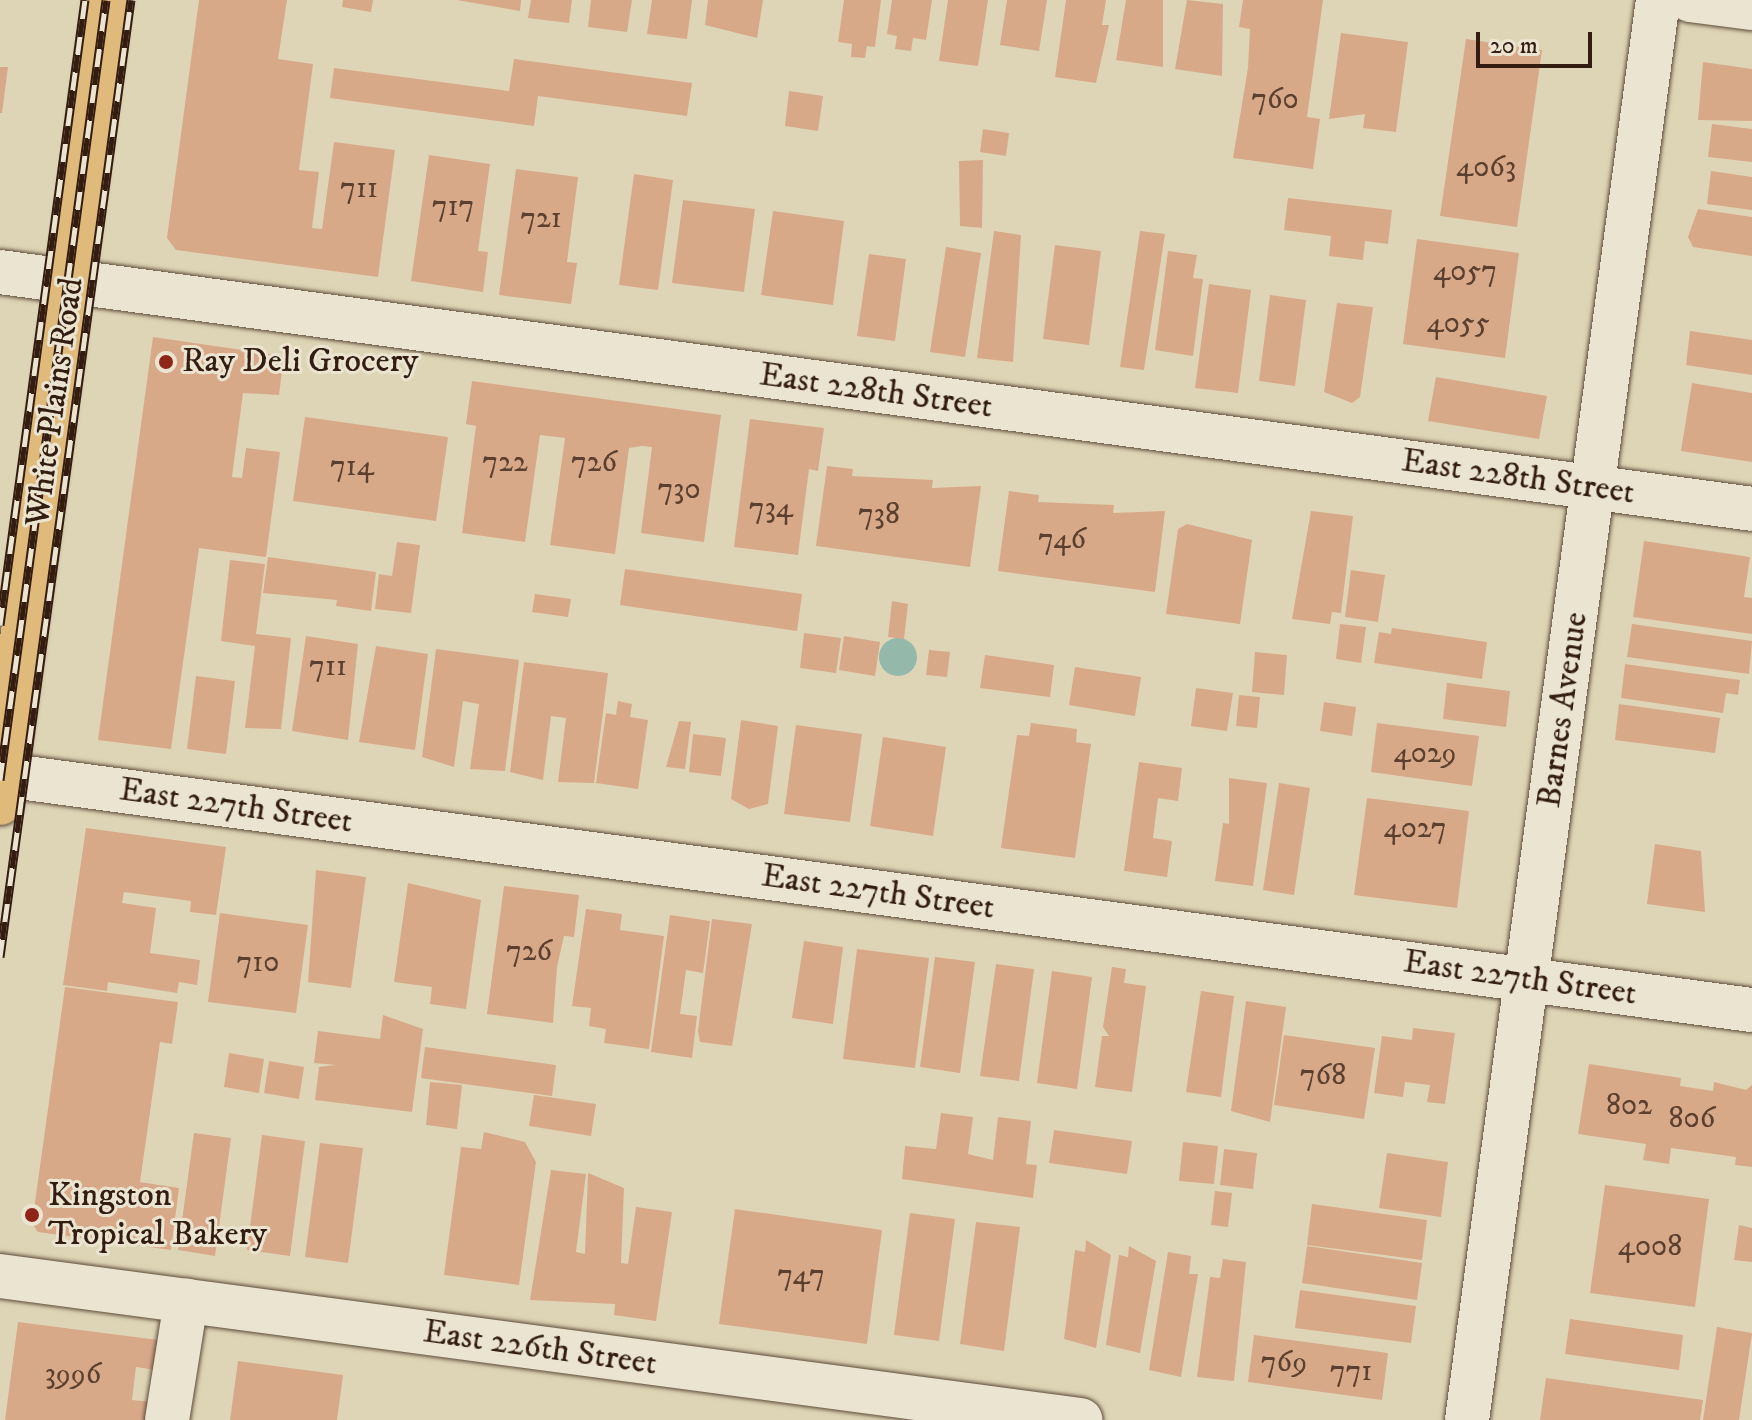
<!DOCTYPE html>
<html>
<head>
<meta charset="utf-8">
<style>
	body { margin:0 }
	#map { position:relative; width:1752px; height:1420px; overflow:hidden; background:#ded5b6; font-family:"IM FELL DW Pica",serif }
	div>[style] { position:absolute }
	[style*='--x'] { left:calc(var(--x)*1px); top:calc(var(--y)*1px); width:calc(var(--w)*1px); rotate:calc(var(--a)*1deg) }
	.water>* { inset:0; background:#94b9ab }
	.round { border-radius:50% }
	.building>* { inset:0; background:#d8a989 }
	.roads { filter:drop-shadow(0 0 2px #5e4b3a) drop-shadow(0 0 2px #5e4b3a) }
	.minor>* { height:44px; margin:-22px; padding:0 22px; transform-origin:22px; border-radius:22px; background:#eae4d0 }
	.major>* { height:44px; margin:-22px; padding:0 22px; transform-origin:22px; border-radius:22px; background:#dfba7b }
	.rail>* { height:9px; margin-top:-4.5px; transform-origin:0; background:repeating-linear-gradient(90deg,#eae4d0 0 18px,#331d11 0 36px); box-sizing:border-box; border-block:2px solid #331d11 }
	.dots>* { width:22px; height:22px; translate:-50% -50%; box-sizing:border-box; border:4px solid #eae4d0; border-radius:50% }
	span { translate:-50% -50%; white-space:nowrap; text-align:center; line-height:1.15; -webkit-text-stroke:6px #eae4d0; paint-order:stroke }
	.number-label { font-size:30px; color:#5c402f }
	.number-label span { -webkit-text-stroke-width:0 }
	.poi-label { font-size:34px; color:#331d11 }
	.left { translate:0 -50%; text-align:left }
	.street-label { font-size:34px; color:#331d11 }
	.scale { position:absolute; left:1476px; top:32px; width:116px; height:36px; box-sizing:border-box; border:4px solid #331d11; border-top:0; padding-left:10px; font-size:24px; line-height:28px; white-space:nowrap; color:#331d11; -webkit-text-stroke:6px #eae4d0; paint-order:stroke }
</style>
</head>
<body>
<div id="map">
	<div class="water">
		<div class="round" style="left:879px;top:638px;width:38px;height:38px"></div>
	</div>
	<div class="building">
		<div style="clip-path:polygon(199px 0,287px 0,278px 59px,313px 64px,299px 170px,319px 172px,312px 228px,322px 229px,334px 142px,395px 150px,378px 277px,176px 250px,167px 238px)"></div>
		<div style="clip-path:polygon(343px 0,373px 0,371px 12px,342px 7px)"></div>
		<div style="clip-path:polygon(457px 0,521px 0,520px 11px)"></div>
		<div style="clip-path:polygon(531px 0,572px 0,569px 23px,528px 18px)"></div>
		<div style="clip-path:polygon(591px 0,632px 0,627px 32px,588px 27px)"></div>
		<div style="clip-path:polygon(652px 0,692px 0,687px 39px,647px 34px)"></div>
		<div style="clip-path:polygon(708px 0,763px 0,757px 38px,705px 25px)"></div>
		<div style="clip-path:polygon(844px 0,881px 0,875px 47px,867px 46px,865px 58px,851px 57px,852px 44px,838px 42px)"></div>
		<div style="clip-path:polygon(892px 0,932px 0,926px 40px,913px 38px,911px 51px,895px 49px,897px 36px,887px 34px)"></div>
		<div style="clip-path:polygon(948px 0,988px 0,978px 66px,939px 61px)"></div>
		<div style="clip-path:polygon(1007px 0,1047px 0,1039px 51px,1000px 45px)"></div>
		<div style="clip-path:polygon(1066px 0,1106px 0,1102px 25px,1109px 25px,1096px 83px,1055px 77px)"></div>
		<div style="clip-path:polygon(1126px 0,1163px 0,1163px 67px,1116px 60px)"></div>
		<div style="clip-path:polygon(1187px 0,1223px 4px,1222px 76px,1175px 69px)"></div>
		<div style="clip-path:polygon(1243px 0,1323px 0,1307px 117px,1320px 119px,1313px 169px,1233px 158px,1248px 68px,1250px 29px,1239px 27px)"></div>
		<div style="clip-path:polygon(1341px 33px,1408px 42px,1396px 132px,1363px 128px,1365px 114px,1329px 119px)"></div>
		<div style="clip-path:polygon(1466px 39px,1542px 50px,1517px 227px,1440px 216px)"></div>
		<div style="clip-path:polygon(514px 59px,692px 83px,687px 116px,538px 96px,534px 126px,330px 98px,334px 68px,509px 91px)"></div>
		<div style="clip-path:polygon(1703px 62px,1752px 69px,1752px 121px,1698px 120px)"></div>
		<div style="clip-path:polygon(0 67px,8px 67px,2px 113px,0 113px)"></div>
		<div style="clip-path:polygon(789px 91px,823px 96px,818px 131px,785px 126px)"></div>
		<div style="clip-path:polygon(1712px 124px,1752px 129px,1752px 162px,1708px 157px)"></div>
		<div style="clip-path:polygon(983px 129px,1009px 133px,1006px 156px,980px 152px)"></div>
		<div style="clip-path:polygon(429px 155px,490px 164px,478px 251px,488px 252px,483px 292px,411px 281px)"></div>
		<div style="clip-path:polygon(983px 160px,982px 228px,960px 226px,959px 161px)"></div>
		<div style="clip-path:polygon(516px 169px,578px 177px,567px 262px,577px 263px,571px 304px,499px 295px)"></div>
		<div style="clip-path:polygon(1711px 171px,1752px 177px,1752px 210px,1707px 204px)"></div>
		<div style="clip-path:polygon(634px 174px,673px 180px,658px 290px,619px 285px)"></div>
		<div style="clip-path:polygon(1288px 198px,1392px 210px,1388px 244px,1365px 241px,1363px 260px,1329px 256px,1331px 236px,1284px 230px)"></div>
		<div style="clip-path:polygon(683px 200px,755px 209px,744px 292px,672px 283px)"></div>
		<div style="clip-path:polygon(1698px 209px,1752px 217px,1752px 256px,1693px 247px,1688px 237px)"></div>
		<div style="clip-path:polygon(773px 211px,844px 221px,833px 305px,761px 295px)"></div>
		<div style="clip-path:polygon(994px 231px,1021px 235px,1013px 362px,977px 358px)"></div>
		<div style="clip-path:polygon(1140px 231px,1165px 234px,1144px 370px,1120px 367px)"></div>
		<div style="clip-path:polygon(1417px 239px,1519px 253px,1505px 358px,1403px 344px)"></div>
		<div style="clip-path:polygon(1055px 245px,1101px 251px,1089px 345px,1043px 339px)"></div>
		<div style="clip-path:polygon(946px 247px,981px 253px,965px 357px,930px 352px)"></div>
		<div style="clip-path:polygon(1168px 251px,1197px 255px,1193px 278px,1203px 279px,1193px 356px,1155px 350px)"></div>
		<div style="clip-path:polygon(869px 254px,906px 259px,895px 341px,857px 336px)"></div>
		<div style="clip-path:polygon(1209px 284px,1251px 290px,1238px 393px,1195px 388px)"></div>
		<div style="clip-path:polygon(1270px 295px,1306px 300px,1295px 386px,1259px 381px)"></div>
		<div style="clip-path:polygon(1337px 303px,1373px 307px,1360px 397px,1352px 403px,1324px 392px)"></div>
		<div style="clip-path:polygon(1690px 331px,1752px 340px,1752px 375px,1686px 365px)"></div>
		<div style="clip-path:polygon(153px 337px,284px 356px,279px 395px,243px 393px,232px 477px,242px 478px,246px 448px,280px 452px,266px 557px,199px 548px,171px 749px,98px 740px)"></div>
		<div style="clip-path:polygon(1436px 377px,1547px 396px,1539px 439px,1428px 421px)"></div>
		<div style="clip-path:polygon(472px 381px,721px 415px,704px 542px,641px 533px,652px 447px,642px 446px,629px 448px,615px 554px,550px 545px,565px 438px,540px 435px,525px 542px,462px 533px,476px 426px,466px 424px)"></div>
		<div style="clip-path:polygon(1692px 383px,1752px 393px,1752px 462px,1681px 451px)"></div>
		<div style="clip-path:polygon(305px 417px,448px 437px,436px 521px,293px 501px)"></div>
		<div style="clip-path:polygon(750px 419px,824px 428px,818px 471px,809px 469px,798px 555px,734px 547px)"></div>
		<div style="clip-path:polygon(827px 466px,853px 469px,852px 476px,933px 480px,932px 488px,981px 486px,970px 567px,816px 546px)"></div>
		<div style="clip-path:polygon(1009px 491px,1039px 495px,1038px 502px,1114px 505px,1113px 513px,1165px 511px,1155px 592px,998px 571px)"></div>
		<div style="clip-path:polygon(1311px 511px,1353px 516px,1341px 613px,1332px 612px,1330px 624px,1292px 619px)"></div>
		<div style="clip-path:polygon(1187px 524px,1252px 540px,1240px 624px,1166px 614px,1178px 529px)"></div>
		<div style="clip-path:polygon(1644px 541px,1750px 557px,1744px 597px,1752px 598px,1752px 634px,1633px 617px)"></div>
		<div style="clip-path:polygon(397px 542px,420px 545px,411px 613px,375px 609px,379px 574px,392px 576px)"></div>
		<div style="clip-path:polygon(268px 557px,376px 572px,371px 611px,336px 606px,337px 600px,263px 593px)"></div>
		<div style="clip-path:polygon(230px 560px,265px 564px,256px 634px,291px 638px,281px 729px,245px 728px,255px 646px,221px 641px)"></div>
		<div style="clip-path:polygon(625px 569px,802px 594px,797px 631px,620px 605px)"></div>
		<div style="clip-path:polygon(1351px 570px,1385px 575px,1378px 622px,1345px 617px)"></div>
		<div style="clip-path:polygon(535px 594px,571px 599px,568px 617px,532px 612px)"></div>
		<div style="clip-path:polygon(892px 601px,908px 604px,904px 639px,888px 637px)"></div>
		<div style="clip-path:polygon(1340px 624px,1366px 627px,1361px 663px,1336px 659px)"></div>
		<div style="clip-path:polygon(1632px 624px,1752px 641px,1749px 674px,1627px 657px)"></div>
		<div style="clip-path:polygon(1392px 628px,1487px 642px,1482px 679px,1374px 663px,1379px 632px,1391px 634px)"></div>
		<div style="clip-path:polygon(804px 633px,841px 638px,836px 673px,800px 668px)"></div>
		<div style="clip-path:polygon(306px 636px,358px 644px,348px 740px,292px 731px)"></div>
		<div style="clip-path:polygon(844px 636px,880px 642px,875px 676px,839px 670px)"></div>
		<div style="clip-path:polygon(376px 646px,428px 654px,415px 750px,359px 742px)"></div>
		<div style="clip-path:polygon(436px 649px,519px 660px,505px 771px,470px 769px,479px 704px,463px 701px,454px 767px,422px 757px)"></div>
		<div style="clip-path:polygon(929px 650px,950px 652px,947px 677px,926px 675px)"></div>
		<div style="clip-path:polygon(1255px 652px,1287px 655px,1284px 695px,1252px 692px)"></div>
		<div style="clip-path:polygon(985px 655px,1054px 665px,1050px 697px,980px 688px)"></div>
		<div style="clip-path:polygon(524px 662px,608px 673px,594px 783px,558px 782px,566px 718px,551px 716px,543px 780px,510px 772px)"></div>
		<div style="clip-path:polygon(1625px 664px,1740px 680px,1738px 695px,1726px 693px,1723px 713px,1621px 698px)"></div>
		<div style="clip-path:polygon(1075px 667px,1141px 677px,1135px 716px,1069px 705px)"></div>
		<div style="clip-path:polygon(196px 676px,235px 681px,226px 754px,187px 749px)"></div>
		<div style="clip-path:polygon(1447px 683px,1510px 691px,1506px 727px,1443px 719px)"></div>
		<div style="clip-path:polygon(1196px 688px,1233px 693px,1227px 731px,1191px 726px)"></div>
		<div style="clip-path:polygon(1239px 695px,1260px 697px,1257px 728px,1236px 726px)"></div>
		<div style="clip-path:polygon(618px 701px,632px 704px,630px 717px,648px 720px,638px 789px,596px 783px,606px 713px,616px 715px)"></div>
		<div style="clip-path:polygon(1324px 702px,1356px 707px,1352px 736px,1320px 731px)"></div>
		<div style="clip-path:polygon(1619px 704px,1720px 718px,1715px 753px,1615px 740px)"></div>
		<div style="clip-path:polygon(741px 720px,778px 726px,768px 804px,749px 809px,731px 799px)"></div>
		<div style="clip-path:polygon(679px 721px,691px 722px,685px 769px,666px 767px)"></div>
		<div style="clip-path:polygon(1031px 723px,1077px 729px,1076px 742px,1091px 744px,1075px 858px,1001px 848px,1017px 735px,1029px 736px)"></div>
		<div style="clip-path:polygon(1377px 723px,1479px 736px,1472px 786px,1371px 772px)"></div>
		<div style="clip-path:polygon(796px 725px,862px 734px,850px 822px,784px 814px)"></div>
		<div style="clip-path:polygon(693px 734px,726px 738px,721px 776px,689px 772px)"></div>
		<div style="clip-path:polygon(883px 737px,946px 747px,933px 836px,870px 826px)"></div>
		<div style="clip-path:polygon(1139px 762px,1182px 768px,1178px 801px,1158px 798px,1153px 838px,1172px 841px,1167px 877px,1124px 871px)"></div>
		<div style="clip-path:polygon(1229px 778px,1267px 783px,1253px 886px,1215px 881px,1223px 823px,1229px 824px)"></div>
		<div style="clip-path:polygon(1279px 783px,1310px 788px,1294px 895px,1263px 890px)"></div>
		<div style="clip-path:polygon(1367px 798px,1469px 811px,1457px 908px,1354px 895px)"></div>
		<div style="clip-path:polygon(86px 828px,226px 847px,216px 915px,190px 912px,191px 901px,124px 892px,122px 903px,156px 908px,150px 953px,200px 960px,197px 985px,179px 982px,177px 993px,108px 982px,107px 991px,63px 985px)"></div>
		<div style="clip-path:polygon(1655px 844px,1701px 851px,1705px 912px,1647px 904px)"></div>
		<div style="clip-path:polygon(316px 870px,366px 877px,351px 988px,308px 982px)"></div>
		<div style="clip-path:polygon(408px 883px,481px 900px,466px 1009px,430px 1004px,432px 987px,394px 982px)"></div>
		<div style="clip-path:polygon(504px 886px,579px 895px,574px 937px,564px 936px,557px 967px,553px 1023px,487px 1014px)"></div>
		<div style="clip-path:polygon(586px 909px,622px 914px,620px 930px,664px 936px,649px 1049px,604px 1043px,606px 1029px,589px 1026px,591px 1008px,572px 1006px)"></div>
		<div style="clip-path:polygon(220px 913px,308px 925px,296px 1013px,208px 1002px)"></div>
		<div style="clip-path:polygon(670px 915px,710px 921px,703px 973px,686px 970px,680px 1014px,697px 1016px,692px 1058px,651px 1052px)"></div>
		<div style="clip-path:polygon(712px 919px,752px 924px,732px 1046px,700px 1042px,698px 1031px)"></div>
		<div style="clip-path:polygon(804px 941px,843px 947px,833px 1024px,792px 1018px)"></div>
		<div style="clip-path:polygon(857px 949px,929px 958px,915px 1068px,843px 1059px)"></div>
		<div style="clip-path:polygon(935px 957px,975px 962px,960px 1073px,920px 1067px)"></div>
		<div style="clip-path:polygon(996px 964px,1034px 969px,1019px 1081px,980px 1076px)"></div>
		<div style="clip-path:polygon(1112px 967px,1126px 969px,1124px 983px,1146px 986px,1132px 1092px,1095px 1087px,1102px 1036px,1109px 1036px,1103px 1027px)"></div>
		<div style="clip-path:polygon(1052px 971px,1092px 977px,1077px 1089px,1037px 1083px)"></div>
		<div style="clip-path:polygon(65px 987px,178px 1002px,172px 1044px,160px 1042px,140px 1182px,179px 1188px,171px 1250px,38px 1232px,32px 1224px)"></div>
		<div style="clip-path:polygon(1201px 991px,1234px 996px,1221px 1097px,1186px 1092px)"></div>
		<div style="clip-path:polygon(1246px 1001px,1286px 1007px,1270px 1122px,1231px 1111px)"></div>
		<div style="clip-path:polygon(383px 1015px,423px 1029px,412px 1112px,315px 1100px,319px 1067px,336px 1065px,314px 1063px,318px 1031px,380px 1039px)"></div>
		<div style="clip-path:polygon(1413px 1028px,1455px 1033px,1445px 1104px,1427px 1102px,1430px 1085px,1405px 1082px,1403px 1097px,1374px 1093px,1382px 1036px,1412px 1040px)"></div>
		<div style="clip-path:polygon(1284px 1035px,1375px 1048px,1364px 1119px,1274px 1105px)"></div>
		<div style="clip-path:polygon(425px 1047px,556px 1065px,552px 1096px,421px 1078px)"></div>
		<div style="clip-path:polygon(229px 1053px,264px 1059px,259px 1093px,224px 1087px)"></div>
		<div style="clip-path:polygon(269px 1061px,304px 1067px,299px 1099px,264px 1093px)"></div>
		<div style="clip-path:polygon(1589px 1064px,1681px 1078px,1680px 1086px,1713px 1091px,1714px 1082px,1746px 1090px,1752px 1085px,1752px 1167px,1735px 1165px,1736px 1157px,1671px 1148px,1669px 1164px,1643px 1160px,1646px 1144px,1578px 1134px)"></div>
		<div style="clip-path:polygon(430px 1082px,462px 1085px,457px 1129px,426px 1125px)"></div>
		<div style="clip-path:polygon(534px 1095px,596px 1104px,591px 1136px,529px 1126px)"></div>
		<div style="clip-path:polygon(941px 1113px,973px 1117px,968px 1154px,993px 1160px,998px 1117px,1031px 1121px,1026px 1164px,1037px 1165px,1033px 1198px,902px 1179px,905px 1146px,936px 1149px)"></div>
		<div style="clip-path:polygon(1054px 1130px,1132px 1141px,1127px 1174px,1049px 1163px)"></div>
		<div style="clip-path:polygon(484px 1132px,525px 1142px,536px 1162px,519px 1285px,444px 1275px,461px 1147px,481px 1149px)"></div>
		<div style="clip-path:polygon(194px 1133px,231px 1138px,215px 1256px,178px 1250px)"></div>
		<div style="clip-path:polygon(262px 1135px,305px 1141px,290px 1256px,247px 1250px)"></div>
		<div style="clip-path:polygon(1183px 1142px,1218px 1146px,1214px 1184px,1179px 1181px)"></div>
		<div style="clip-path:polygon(320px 1143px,363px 1148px,348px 1263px,305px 1257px)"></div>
		<div style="clip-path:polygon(1224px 1149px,1257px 1153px,1253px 1189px,1220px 1185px)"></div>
		<div style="clip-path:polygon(1387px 1153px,1448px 1162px,1441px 1217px,1379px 1208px)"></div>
		<div style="clip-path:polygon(551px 1170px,586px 1174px,576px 1252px,585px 1254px,588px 1173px,624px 1188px,621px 1263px,628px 1264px,636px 1207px,672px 1212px,656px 1321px,614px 1315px,615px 1304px,530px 1300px)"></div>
		<div style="clip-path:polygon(1605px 1185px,1709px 1199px,1695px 1307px,1590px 1293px)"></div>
		<div style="clip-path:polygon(1215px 1191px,1232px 1193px,1228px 1227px,1211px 1225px)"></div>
		<div style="clip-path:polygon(1312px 1204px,1427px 1220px,1422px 1260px,1307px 1245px)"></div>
		<div style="clip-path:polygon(735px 1209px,882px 1230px,867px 1344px,719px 1324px)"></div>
		<div style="clip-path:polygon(910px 1213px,955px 1219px,939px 1341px,894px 1335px)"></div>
		<div style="clip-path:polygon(976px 1222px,1020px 1227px,1004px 1351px,960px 1344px)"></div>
		<div style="clip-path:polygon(1739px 1225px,1752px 1228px,1752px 1262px,1734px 1260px)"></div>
		<div style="clip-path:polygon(1086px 1240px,1111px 1255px,1096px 1348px,1064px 1339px,1075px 1250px,1085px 1252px)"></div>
		<div style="clip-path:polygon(1129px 1246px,1156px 1261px,1140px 1353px,1106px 1345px,1119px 1255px,1128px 1257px)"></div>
		<div style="clip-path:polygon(1307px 1246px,1422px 1263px,1417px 1300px,1302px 1283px)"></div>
		<div style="clip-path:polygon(1168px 1252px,1191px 1256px,1189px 1274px,1198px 1274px,1181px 1377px,1149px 1370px)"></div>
		<div style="clip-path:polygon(1223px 1259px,1246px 1262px,1234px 1381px,1197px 1377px,1210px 1277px,1220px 1278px)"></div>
		<div style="clip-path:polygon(1300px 1290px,1416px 1306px,1411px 1343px,1295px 1328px)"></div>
		<div style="clip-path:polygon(1570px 1319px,1683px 1335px,1679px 1370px,1565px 1354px)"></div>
		<div style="clip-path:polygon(18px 1322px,158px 1340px,155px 1370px,136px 1367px,132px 1400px,150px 1402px,148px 1420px,5px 1420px)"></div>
		<div style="clip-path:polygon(1717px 1327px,1752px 1333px,1739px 1420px,1703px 1420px)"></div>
		<div style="clip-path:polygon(1254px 1335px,1388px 1353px,1382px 1400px,1248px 1382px)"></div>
		<div style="clip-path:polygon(238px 1361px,343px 1375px,337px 1420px,230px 1420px)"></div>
		<div style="clip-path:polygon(1546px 1378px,1703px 1400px,1700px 1420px,1540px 1420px)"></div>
	</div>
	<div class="roads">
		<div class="minor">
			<div style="--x:1690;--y:0;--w:63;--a:7.4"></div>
			<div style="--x:0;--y:272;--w:1768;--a:7.7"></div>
			<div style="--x:4;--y:775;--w:1764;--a:7.66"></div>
			<div style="--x:0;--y:1276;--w:1090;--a:7.59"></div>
			<div style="--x:167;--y:1420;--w:121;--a:-80.9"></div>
			<div style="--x:1467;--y:1420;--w:1433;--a:-82.34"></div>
		</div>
		<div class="major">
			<div style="--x:0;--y:803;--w:810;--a:-82.34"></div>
		</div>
	</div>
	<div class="rail">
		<div style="--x:0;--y:625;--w:631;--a:-82.26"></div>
		<div style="--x:0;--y:780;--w:787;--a:-82.26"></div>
		<div style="--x:0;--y:957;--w:966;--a:-82.21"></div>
	</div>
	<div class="dots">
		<div style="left:166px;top:362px;background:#8f2418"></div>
		<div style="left:32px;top:1215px;background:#8f2418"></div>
	</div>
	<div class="number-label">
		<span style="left:1275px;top:100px">760</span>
		<span style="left:1486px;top:168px">4063</span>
		<span style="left:359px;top:189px">711</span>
		<span style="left:453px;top:207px">717</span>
		<span style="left:541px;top:219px">721</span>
		<span style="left:1465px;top:272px">4057</span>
		<span style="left:1458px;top:324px">4055</span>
		<span style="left:505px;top:463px">722</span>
		<span style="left:594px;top:463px">726</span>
		<span style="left:352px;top:467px">714</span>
		<span style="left:679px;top:490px">730</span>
		<span style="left:771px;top:509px">734</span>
		<span style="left:879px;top:515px">738</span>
		<span style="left:1062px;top:540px">746</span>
		<span style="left:328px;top:667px">711</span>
		<span style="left:1425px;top:754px">4029</span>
		<span style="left:1415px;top:829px">4027</span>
		<span style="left:529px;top:952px">726</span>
		<span style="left:258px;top:963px">710</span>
		<span style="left:1323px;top:1076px">768</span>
		<span style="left:1629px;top:1106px">802</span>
		<span style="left:1692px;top:1119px">806</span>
		<span style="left:1650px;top:1247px">4008</span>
		<span style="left:801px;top:1276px">747</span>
		<span style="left:1284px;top:1363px">769</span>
		<span style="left:1351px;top:1372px">771</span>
		<span style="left:73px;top:1375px">3996</span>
	</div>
	<div class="poi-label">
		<span class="left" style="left:182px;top:362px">Ray Deli Grocery</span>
		<span class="left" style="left:48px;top:1215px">Kingston<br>Tropical Bakery</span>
	</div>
	<div class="street-label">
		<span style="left:876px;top:391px;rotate:8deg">East 228th Street</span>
		<span style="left:55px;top:402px;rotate:-82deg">White Plains Road</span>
		<span style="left:1518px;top:477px;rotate:8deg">East 228th Street</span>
		<span style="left:1563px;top:710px;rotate:-82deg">Barnes Avenue</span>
		<span style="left:236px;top:806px;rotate:8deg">East 227th Street</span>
		<span style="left:878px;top:892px;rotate:8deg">East 227th Street</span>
		<span style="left:1520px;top:978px;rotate:8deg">East 227th Street</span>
		<span style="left:540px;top:1348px;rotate:8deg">East 226th Street</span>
	</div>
	<div class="scale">20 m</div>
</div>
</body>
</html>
